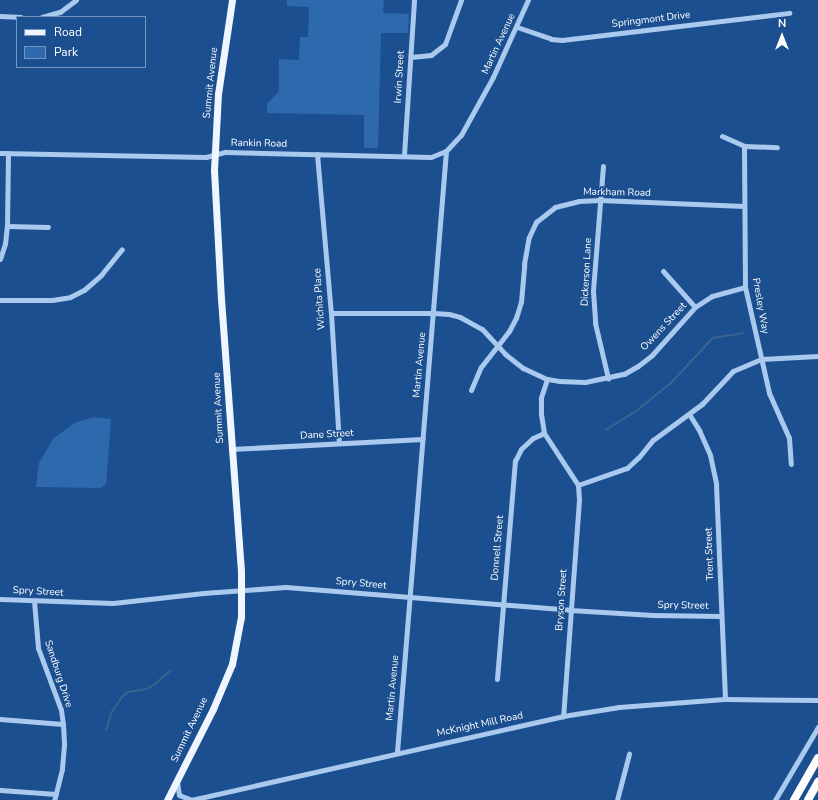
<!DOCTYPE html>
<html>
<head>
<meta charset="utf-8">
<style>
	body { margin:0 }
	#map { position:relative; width:818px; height:800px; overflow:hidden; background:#1b4f8f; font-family:"Nunito Sans",sans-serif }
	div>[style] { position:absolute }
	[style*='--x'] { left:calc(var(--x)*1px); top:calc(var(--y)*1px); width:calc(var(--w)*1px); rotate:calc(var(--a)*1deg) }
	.green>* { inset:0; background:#2e69ad }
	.stream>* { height:1.5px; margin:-0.75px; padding:0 0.75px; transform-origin:0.75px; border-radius:0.75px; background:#3c6290 }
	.minor>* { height:5px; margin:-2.5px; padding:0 2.5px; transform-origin:2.5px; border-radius:2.5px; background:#a9c9ee }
	.major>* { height:7px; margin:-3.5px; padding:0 3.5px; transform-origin:3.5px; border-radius:3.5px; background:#f0f6ff }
	.highway>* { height:8px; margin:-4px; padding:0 4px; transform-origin:4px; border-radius:4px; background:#fff }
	span { translate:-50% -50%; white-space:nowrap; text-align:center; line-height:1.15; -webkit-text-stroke:3.5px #1b4f8f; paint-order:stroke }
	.street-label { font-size:10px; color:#fff }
	.legend { position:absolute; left:16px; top:16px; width:130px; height:52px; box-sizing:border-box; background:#1b4f8f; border:1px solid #7695bc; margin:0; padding:5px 7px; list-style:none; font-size:12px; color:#fff }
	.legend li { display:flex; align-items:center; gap:8px; height:20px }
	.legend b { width:20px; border:1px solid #7695bc }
	.north { position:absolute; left:762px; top:16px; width:40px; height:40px; -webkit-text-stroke:3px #1b4f8f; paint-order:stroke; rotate:0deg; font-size:11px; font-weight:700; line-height:16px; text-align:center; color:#fff }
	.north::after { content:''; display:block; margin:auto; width:14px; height:18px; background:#fff; clip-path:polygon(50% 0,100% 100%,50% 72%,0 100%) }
</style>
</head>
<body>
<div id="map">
	<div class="green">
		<div style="clip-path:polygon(287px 0,384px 0,383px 13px,409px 14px,408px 33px,381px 33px,378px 148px,364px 148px,364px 115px,267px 113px,267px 104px,279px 91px,279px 59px,299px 60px,300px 37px,308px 37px,309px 7px,287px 6px)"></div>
		<div style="clip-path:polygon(93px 417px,111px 419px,106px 484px,101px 488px,36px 487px,39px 463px,53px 439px,74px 423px)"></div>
	</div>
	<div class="stream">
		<div style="--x:606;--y:430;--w:34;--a:-32"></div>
		<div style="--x:635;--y:412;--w:46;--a:-38.9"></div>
		<div style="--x:671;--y:383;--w:62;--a:-47"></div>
		<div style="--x:713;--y:338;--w:30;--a:-9"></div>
		<div style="--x:106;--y:730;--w:19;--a:-72"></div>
		<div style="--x:112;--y:712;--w:18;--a:-56"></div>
		<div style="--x:122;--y:697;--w:8;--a:-40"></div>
		<div style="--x:128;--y:692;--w:19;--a:-9"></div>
		<div style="--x:147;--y:689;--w:8;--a:-30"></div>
		<div style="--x:154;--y:685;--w:21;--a:-41"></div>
	</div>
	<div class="minor">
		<div style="--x:0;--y:16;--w:21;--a:3"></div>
		<div style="--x:42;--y:17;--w:19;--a:-16"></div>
		<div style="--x:60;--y:12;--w:20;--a:-37"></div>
		<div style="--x:517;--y:27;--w:36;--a:19"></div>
		<div style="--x:551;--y:39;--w:11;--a:5"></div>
		<div style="--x:562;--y:40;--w:229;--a:-6.8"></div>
		<div style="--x:411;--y:57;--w:20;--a:-6"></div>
		<div style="--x:431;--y:55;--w:18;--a:-38"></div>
		<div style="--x:445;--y:44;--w:47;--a:-70"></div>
		<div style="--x:722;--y:136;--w:24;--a:24"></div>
		<div style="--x:744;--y:146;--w:33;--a:2"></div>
		<div style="--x:744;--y:146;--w:141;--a:89.6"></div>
		<div style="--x:745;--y:287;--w:109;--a:77.2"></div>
		<div style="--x:769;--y:393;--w:49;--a:66"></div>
		<div style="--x:789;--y:438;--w:26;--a:86"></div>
		<div style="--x:0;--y:153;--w:206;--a:1.1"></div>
		<div style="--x:206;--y:157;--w:20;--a:-15"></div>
		<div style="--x:225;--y:152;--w:206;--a:1.4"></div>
		<div style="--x:431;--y:157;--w:16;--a:-22"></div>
		<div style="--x:446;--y:151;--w:22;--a:-47"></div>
		<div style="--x:461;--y:135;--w:66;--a:-61.1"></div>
		<div style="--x:493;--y:77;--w:85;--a:-65.6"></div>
		<div style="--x:317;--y:154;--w:160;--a:85"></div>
		<div style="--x:331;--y:313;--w:130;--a:86.5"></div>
		<div style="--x:404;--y:155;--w:155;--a:-86.3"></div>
		<div style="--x:603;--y:166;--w:125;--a:94.6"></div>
		<div style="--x:593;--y:291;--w:32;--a:86"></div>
		<div style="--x:595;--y:323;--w:57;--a:76.7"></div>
		<div style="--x:7;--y:226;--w:41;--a:1.4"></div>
		<div style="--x:0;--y:259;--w:16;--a:-72"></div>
		<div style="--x:5;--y:244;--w:18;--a:-84"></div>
		<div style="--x:7;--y:226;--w:73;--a:-89.2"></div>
		<div style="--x:663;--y:271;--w:48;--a:48.4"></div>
		<div style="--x:0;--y:300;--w:52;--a:0"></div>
		<div style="--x:52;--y:300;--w:18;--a:-9"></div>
		<div style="--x:70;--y:297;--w:16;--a:-27"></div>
		<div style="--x:84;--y:290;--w:23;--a:-41"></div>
		<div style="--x:101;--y:275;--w:33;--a:-51"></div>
		<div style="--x:331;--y:313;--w:103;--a:0"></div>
		<div style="--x:434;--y:313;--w:15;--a:4"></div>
		<div style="--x:449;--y:314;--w:11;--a:15"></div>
		<div style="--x:460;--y:317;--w:25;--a:29"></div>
		<div style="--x:482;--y:329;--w:34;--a:47"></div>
		<div style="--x:505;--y:354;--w:23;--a:38"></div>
		<div style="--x:523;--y:368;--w:26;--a:25"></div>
		<div style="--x:547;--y:379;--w:12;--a:9"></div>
		<div style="--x:559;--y:381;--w:26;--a:2"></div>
		<div style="--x:585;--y:382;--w:40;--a:-12"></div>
		<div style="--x:624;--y:374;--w:16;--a:-30"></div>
		<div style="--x:638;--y:366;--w:18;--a:-38"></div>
		<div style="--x:652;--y:355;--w:64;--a:-48.1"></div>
		<div style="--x:695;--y:307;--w:20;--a:-33"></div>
		<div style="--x:712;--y:296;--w:34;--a:-15"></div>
		<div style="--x:547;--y:379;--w:20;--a:108"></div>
		<div style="--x:541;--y:398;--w:16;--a:90"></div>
		<div style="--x:541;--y:414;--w:19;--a:81"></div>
		<div style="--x:544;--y:433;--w:62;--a:56.8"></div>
		<div style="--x:578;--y:485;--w:15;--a:86"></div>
		<div style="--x:579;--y:500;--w:217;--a:94.2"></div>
		<div style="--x:471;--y:390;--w:25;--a:-67"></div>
		<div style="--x:481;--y:367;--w:46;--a:-52.1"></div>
		<div style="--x:509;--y:331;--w:15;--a:-62"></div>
		<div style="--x:516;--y:318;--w:17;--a:-73"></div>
		<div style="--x:521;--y:302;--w:38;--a:-85"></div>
		<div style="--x:524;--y:264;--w:27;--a:-80"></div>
		<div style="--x:529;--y:237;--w:17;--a:-65"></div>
		<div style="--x:536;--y:222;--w:24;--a:-38"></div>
		<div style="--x:555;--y:207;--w:25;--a:-14"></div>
		<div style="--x:579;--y:201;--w:21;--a:-3"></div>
		<div style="--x:600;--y:200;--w:144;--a:2.4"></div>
		<div style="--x:689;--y:414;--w:19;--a:58"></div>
		<div style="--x:699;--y:430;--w:27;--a:66"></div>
		<div style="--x:710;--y:455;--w:30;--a:78"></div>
		<div style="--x:716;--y:484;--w:215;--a:87.6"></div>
		<div style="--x:232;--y:449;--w:191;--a:-3"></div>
		<div style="--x:578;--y:485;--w:52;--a:-19.1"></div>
		<div style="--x:627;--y:468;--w:16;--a:-43"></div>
		<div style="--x:639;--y:457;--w:22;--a:-51"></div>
		<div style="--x:653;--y:440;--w:61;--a:-36.3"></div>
		<div style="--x:702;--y:404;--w:45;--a:-46.8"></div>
		<div style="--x:733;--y:371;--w:30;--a:-23"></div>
		<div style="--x:761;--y:359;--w:57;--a:-3"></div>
		<div style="--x:0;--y:599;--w:113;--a:2"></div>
		<div style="--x:113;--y:603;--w:91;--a:-6.3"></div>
		<div style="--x:203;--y:593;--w:83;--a:-4.1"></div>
		<div style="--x:286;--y:587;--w:285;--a:4.6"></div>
		<div style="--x:570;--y:610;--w:83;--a:3.4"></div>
		<div style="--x:653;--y:615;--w:68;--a:0.8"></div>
		<div style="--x:34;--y:601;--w:47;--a:85.1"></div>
		<div style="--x:38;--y:648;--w:66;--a:69.6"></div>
		<div style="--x:61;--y:710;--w:14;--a:82"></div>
		<div style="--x:63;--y:724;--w:21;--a:87"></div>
		<div style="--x:64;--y:745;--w:24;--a:95"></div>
		<div style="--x:62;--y:769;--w:32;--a:104"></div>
		<div style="--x:497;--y:679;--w:219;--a:-85.3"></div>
		<div style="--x:515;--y:461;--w:13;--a:-63"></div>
		<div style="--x:521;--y:449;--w:16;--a:-43"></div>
		<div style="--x:533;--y:438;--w:12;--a:-24"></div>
		<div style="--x:0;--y:719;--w:63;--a:4.5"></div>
		<div style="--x:397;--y:752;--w:603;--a:-85.34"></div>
		<div style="--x:177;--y:782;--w:13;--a:81"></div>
		<div style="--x:179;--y:795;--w:14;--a:21"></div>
		<div style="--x:0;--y:790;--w:56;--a:4.1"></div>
		<div style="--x:191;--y:800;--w:381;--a:-12.7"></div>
		<div style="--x:563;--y:716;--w:57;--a:-9.1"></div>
		<div style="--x:619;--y:707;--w:106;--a:-4.3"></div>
		<div style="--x:725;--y:699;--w:93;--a:0.6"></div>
		<div style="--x:617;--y:800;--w:48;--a:-75.4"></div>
		<div style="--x:775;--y:800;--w:85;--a:-59.5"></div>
	</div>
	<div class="major">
		<div style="--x:167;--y:800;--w:102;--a:-63.2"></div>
		<div style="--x:213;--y:709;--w:49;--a:-67.1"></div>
		<div style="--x:232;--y:664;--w:48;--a:-79.2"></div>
		<div style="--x:241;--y:617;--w:46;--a:-90"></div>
		<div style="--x:241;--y:571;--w:273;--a:-94.2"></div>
		<div style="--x:221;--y:299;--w:129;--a:-93.1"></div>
		<div style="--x:214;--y:170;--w:76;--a:-87"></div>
		<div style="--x:218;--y:94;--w:95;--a:-81.5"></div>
	</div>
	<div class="highway">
		<div style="--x:794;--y:800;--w:48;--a:-60.3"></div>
		<div style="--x:808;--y:800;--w:21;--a:-61"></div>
	</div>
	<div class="street-label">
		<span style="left:651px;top:20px;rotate:-7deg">Springmont Drive</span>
		<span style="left:499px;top:44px;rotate:-65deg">Martin Avenue</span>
		<span style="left:400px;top:77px;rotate:-87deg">Irwin Street</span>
		<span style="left:211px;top:83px;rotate:-84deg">Summit Avenue</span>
		<span style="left:259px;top:144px;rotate:1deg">Rankin Road</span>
		<span style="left:617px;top:193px;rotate:1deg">Markham Road</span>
		<span style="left:587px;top:272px;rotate:-87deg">Dickerson Lane</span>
		<span style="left:320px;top:299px;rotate:-94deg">Wichita Place</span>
		<span style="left:760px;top:306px;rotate:80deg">Presley Way</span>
		<span style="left:664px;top:327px;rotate:-47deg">Owens Street</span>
		<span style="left:420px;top:365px;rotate:-85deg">Martin Avenue</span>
		<span style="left:219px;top:408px;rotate:-93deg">Summit Avenue</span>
		<span style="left:327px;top:435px;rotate:-3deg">Dane Street</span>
		<span style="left:498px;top:548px;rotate:-85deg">Donnell Street</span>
		<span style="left:710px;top:554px;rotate:-92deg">Trent Street</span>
		<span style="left:361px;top:584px;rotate:5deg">Spry Street</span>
		<span style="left:38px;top:592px;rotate:3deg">Spry Street</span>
		<span style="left:562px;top:600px;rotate:-86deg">Bryson Street</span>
		<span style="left:683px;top:606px;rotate:1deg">Spry Street</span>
		<span style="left:58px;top:674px;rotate:72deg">Sandburg Drive</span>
		<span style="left:393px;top:688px;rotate:-85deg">Martin Avenue</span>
		<span style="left:480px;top:725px;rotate:-12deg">McKnight Mill Road</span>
		<span style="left:190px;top:730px;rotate:-64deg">Summit Avenue</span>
	</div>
	<ul class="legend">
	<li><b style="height:5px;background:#f0f6ff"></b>Road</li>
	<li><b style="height:11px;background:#2e69ad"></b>Park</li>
	</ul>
	<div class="north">N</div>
</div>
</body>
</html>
